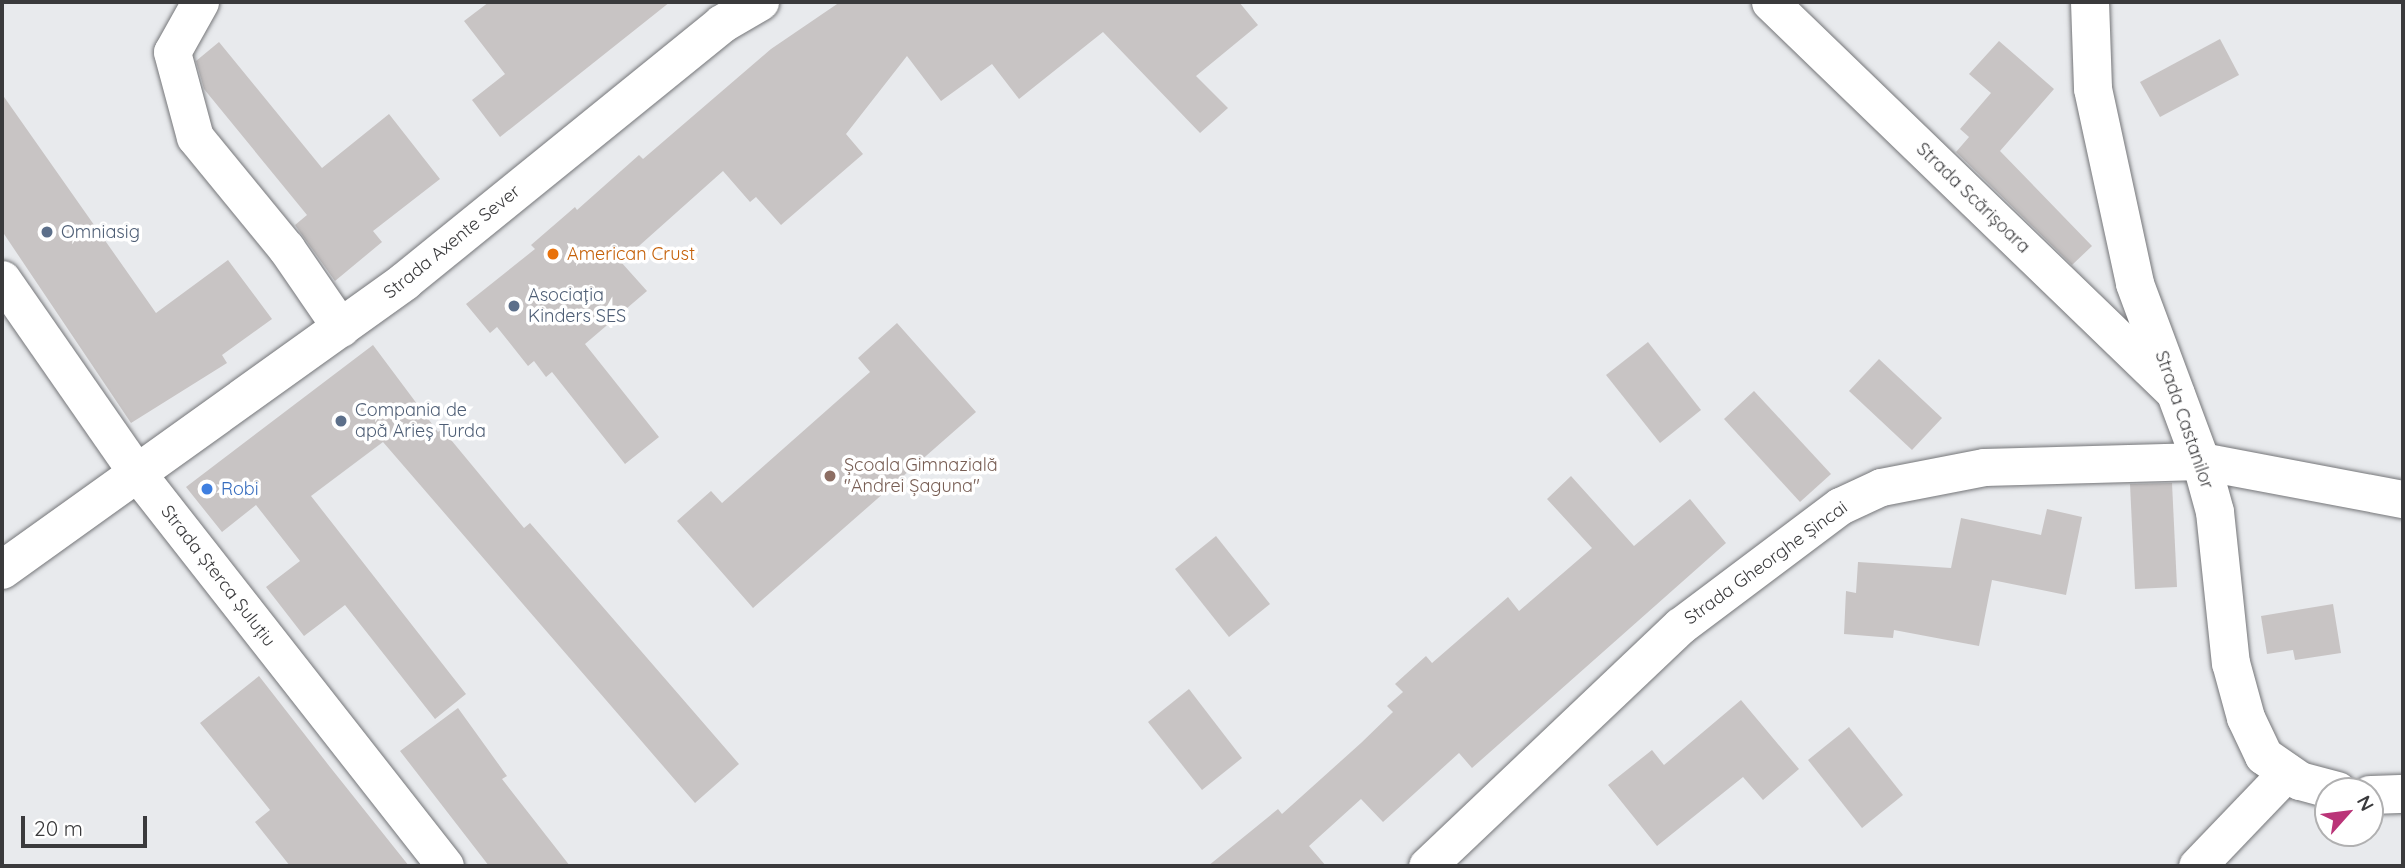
<!DOCTYPE html>
<html>
<head>
<meta charset="utf-8">
<style>
	body { margin:0 }
	#map { position:relative; width:2405px; height:868px; overflow:hidden; background:#e8eaed; font-family:Quicksand,sans-serif }
	div>[style] { position:absolute }
	[style*='--x'] { left:calc(var(--x)*1px); top:calc(var(--y)*1px); width:calc(var(--w)*1px); rotate:calc(var(--a)*1deg) }
	.building>* { inset:0; background:#c8c4c4 }
	.roads { filter:drop-shadow(0 0 2px #757679) drop-shadow(0 0 2px #757679) }
	.street>* { height:37px; margin:-18.5px; padding:0 18.5px; transform-origin:18.5px; border-radius:18.5px; background:#fff }
	.secondary>* { height:38px; margin:-19px; padding:0 19px; transform-origin:19px; border-radius:19px; background:#fff }
	.dots>* { width:19px; height:19px; translate:-50% -50%; box-sizing:border-box; border:4px solid #fff; border-radius:50% }
	span { translate:-50% -50%; white-space:nowrap; text-align:center; line-height:1.15; -webkit-text-stroke:7px #fff; paint-order:stroke }
	.street-label { font-size:18px; color:#3a3a3c }
	.service-label { font-size:18px; color:#4e5e75 }
	.left { translate:0 -50%; text-align:left }
	.food-label { font-size:18px; color:#c56008 }
	.education-label { font-size:18px; color:#785e54 }
	.shop-label { font-size:18px; color:#366cbe }
	.frame { position:absolute; inset:0; border:4px solid #3a3a3c; pointer-events:none }
	.north { position:absolute; left:2314px; top:777px; width:70px; height:70px; box-sizing:border-box; background:#fff; border:2px solid #b0b0b1; border-radius:50%; rotate:62deg; font-size:19px; font-weight:700; line-height:28px; text-align:center; color:#3a3a3c }
	.north::after { content:''; display:block; margin:auto; width:24px; height:32px; background:#ba3478; clip-path:polygon(50% 0,100% 100%,50% 72%,0 100%) }
	.scale { position:absolute; left:21px; top:816px; width:126px; height:32px; box-sizing:border-box; border:4px solid #3a3a3c; border-top:0; padding-left:9px; font-size:21px; line-height:24px; white-space:nowrap; color:#3a3a3c; -webkit-text-stroke:5px #fff; paint-order:stroke }
</style>
</head>
<body>
<div id="map">
	<div class="building">
		<div style="clip-path:polygon(489px 2px,670px 2px,500px 137px,472px 100px,505px 74px,464px 21px)"></div>
		<div style="clip-path:polygon(840px 2px,1239px 2px,1258px 25px,1196px 76px,1228px 108px,1200px 133px,1103px 32px,1019px 99px,992px 64px,941px 101px,907px 56px,846px 134px,863px 154px,781px 225px,756px 197px,750px 202px,723px 171px,621px 262px,647px 291px,585px 344px,659px 437px,625px 464px,552px 372px,546px 377px,534px 361px,528px 366px,497px 327px,490px 333px,466px 304px,535px 249px,531px 245px,575px 207px,577px 210px,639px 155px,643px 159px,771px 49px)"></div>
		<div style="clip-path:polygon(2220px 39px,2239px 75px,2160px 117px,2140px 82px)"></div>
		<div style="clip-path:polygon(1999px 41px,2054px 89px,2000px 151px,2092px 246px,2072px 265px,1956px 152px,1969px 137px,1960px 129px,1991px 93px,1969px 74px)"></div>
		<div style="clip-path:polygon(219px 42px,322px 168px,389px 114px,440px 179px,373px 231px,382px 242px,335px 281px,295px 225px,307px 215px,204px 89px,196px 61px)"></div>
		<div style="clip-path:polygon(2px 94px,156px 313px,228px 260px,272px 319px,222px 355px,227px 363px,131px 423px,2px 231px)"></div>
		<div style="clip-path:polygon(897px 323px,976px 412px,753px 608px,677px 521px,711px 491px,722px 503px,870px 372px,858px 358px)"></div>
		<div style="clip-path:polygon(1648px 342px,1701px 410px,1660px 443px,1606px 375px)"></div>
		<div style="clip-path:polygon(373px 345px,438px 432px,442px 429px,524px 528px,530px 523px,739px 764px,695px 803px,383px 442px,311px 496px,466px 694px,435px 719px,345px 605px,304px 636px,266px 587px,300px 561px,256px 505px,222px 532px,186px 487px)"></div>
		<div style="clip-path:polygon(1879px 359px,1942px 418px,1912px 450px,1849px 391px)"></div>
		<div style="clip-path:polygon(1754px 391px,1831px 474px,1800px 502px,1724px 419px)"></div>
		<div style="clip-path:polygon(1571px 476px,1634px 546px,1690px 499px,1726px 543px,1472px 768px,1459px 753px,1383px 822px,1361px 799px,1309px 846px,1326px 866px,1208px 866px,1278px 809px,1282px 814px,1361px 743px,1393px 712px,1387px 706px,1403px 692px,1395px 684px,1426px 656px,1432px 663px,1508px 597px,1519px 611px,1592px 548px,1547px 499px)"></div>
		<div style="clip-path:polygon(2172px 483px,2177px 587px,2135px 589px,2130px 484px)"></div>
		<div style="clip-path:polygon(2047px 509px,2082px 517px,2066px 595px,1992px 580px,1979px 646px,1894px 630px,1893px 638px,1844px 634px,1846px 591px,1856px 593px,1858px 562px,1951px 568px,1961px 518px,2041px 535px)"></div>
		<div style="clip-path:polygon(1216px 536px,1270px 604px,1229px 637px,1175px 569px)"></div>
		<div style="clip-path:polygon(2333px 604px,2341px 653px,2295px 660px,2293px 650px,2267px 654px,2261px 616px)"></div>
		<div style="clip-path:polygon(259px 676px,330px 767px,409px 866px,290px 866px,255px 822px,270px 810px,200px 723px)"></div>
		<div style="clip-path:polygon(1189px 689px,1242px 758px,1202px 790px,1148px 722px)"></div>
		<div style="clip-path:polygon(1741px 700px,1799px 769px,1763px 800px,1743px 777px,1657px 846px,1608px 785px,1652px 750px,1664px 765px)"></div>
		<div style="clip-path:polygon(458px 708px,507px 776px,502px 779px,570px 866px,489px 866px,400px 751px)"></div>
		<div style="clip-path:polygon(1849px 727px,1903px 795px,1862px 828px,1808px 760px)"></div>
	</div>
	<div class="roads">
		<div class="street">
			<div style="--x:200;--y:2;--w:57;--a:119.2"></div>
			<div style="--x:172;--y:52;--w:88;--a:74.9"></div>
			<div style="--x:195;--y:137;--w:144;--a:50.7"></div>
			<div style="--x:286;--y:248;--w:97;--a:55.5"></div>
			<div style="--x:1770;--y:2;--w:564;--a:43.99"></div>
			<div style="--x:2;--y:279;--w:236;--a:55.2"></div>
			<div style="--x:137;--y:473;--w:499;--a:51.9"></div>
			<div style="--x:1427;--y:866;--w:349;--a:-43.5"></div>
			<div style="--x:1680;--y:626;--w:200;--a:-36.9"></div>
			<div style="--x:1840;--y:506;--w:45;--a:-24.9"></div>
			<div style="--x:1881;--y:487;--w:105;--a:-11"></div>
			<div style="--x:1984;--y:467;--w:217;--a:-1.6"></div>
			<div style="--x:2201;--y:461;--w:206;--a:10.7"></div>
			<div style="--x:2197;--y:866;--w:130;--a:-46.2"></div>
		</div>
		<div class="secondary">
			<div style="--x:2090;--y:2;--w:87;--a:88"></div>
			<div style="--x:2093;--y:89;--w:199;--a:77.8"></div>
			<div style="--x:2135;--y:284;--w:189;--a:69.6"></div>
			<div style="--x:2201;--y:461;--w:53;--a:74.6"></div>
			<div style="--x:2215;--y:512;--w:152;--a:84"></div>
			<div style="--x:2231;--y:663;--w:57;--a:74.7"></div>
			<div style="--x:2246;--y:718;--w:42;--a:64.7"></div>
			<div style="--x:2264;--y:756;--w:44;--a:34.8"></div>
			<div style="--x:2300;--y:781;--w:39;--a:15"></div>
			<div style="--x:2;--y:570;--w:496;--a:-35.6"></div>
			<div style="--x:405;--y:281;--w:408;--a:-39"></div>
			<div style="--x:722;--y:24;--w:44;--a:-30.1"></div>
			<div style="--x:2370;--y:795;--w:33;--a:-2"></div>
		</div>
	</div>
	<div class="dots">
		<div style="left:47px;top:232px;background:#5c6f8a"></div>
		<div style="left:553px;top:254px;background:#e8710a"></div>
		<div style="left:514px;top:306px;background:#5c6f8a"></div>
		<div style="left:341px;top:421px;background:#5c6f8a"></div>
		<div style="left:830px;top:476px;background:#8d6e63"></div>
		<div style="left:207px;top:489px;background:#3f7fe0"></div>
	</div>
	<div class="street-label">
		<span style="left:1973px;top:198px;rotate:44deg">Strada Scărișoara</span>
		<span style="left:452px;top:242px;rotate:-39deg">Strada Axente Sever</span>
		<span style="left:2184px;top:420px;rotate:71deg">Strada Castanilor</span>
		<span style="left:1766px;top:563px;rotate:-36deg">Strada Gheorghe Șincai</span>
		<span style="left:218px;top:576px;rotate:52deg">Strada Șterca Șuluțiu</span>
	</div>
	<div class="service-label">
		<span class="left" style="left:61px;top:232px">Omniasig</span>
		<span class="left" style="left:528px;top:306px">Asociația<br>Kinders SES</span>
		<span class="left" style="left:355px;top:421px">Compania de<br>apă Arieș Turda</span>
	</div>
	<div class="food-label">
		<span class="left" style="left:567px;top:254px">American Crust</span>
	</div>
	<div class="education-label">
		<span class="left" style="left:844px;top:476px">Școala Gimnazială<br>"Andrei Șaguna"</span>
	</div>
	<div class="shop-label">
		<span class="left" style="left:221px;top:489px">Robi</span>
	</div>
	<div class="frame"></div>
	<div class="north">N</div>
	<div class="scale">20 m</div>
</div>
</body>
</html>
